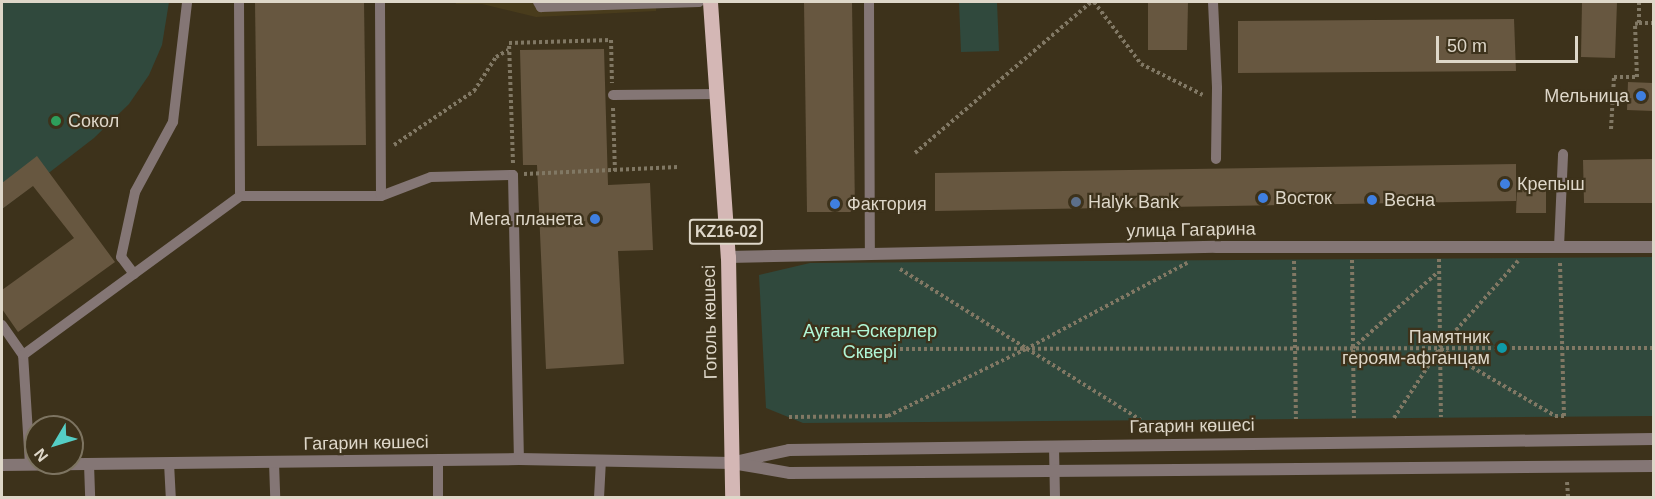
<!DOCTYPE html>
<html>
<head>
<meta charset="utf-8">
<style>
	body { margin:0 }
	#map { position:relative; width:1655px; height:499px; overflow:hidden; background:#3d321b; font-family:Helvetica,sans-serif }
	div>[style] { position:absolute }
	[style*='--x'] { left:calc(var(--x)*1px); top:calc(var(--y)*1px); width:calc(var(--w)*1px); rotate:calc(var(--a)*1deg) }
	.built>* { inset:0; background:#493c1c }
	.green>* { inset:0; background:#30493d }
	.building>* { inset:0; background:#675740 }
	.path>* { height:4px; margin-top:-2px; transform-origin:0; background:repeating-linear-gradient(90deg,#817864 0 3px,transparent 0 6px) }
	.service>* { height:10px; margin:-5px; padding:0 5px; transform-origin:5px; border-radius:5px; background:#847675 }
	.minor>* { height:12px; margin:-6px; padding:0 6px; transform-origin:6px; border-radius:6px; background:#847675 }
	.tertiary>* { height:12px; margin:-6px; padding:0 6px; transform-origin:6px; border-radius:6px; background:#847675 }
	.primary>* { height:15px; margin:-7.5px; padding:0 7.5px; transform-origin:7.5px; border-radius:7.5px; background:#d4b7b5 }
	.dots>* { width:16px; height:16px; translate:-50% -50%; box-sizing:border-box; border:3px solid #3d321b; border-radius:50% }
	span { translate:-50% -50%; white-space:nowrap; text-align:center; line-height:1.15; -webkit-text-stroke:4.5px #3d321b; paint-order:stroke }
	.shield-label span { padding:2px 4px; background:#3d321b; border:2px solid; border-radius:4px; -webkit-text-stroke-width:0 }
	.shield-label { font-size:16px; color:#ded7c9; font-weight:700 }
	.poi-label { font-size:18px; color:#ded7c9 }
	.right { translate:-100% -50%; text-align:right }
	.left { translate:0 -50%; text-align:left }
	.street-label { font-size:18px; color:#ded7c9 }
	.park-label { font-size:18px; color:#b0f6d6 }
	.frame { position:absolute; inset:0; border:3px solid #ded7c9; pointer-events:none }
	.north { position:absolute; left:24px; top:415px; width:60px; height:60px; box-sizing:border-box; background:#3d321b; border:2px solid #7d7461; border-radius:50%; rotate:232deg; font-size:16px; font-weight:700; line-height:24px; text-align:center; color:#ded7c9 }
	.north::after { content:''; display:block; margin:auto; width:21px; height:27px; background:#55cec5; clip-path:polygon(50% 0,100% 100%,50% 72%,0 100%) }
	.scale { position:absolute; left:1436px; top:36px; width:142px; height:27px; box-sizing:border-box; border:3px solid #ded7c9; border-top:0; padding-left:8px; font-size:18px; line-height:21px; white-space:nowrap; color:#ded7c9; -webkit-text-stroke:4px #3d321b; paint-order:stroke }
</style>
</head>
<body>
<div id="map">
	<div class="built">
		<div style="clip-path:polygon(455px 2px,656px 2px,656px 11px,536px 17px,482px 4px,456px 4px)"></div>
	</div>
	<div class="green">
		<div style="clip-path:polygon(2px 2px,169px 2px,162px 45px,149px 75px,129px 104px,94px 138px,2px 209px)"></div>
		<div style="clip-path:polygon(959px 2px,997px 2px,999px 51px,961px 52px)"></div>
		<div style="clip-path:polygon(1653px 257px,1653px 416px,803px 423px,766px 408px,759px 275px,810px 263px)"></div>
	</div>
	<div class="building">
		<div style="clip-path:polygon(255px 2px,364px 2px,366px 145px,257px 146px)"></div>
		<div style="clip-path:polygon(804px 2px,852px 2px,855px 212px,807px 212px)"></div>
		<div style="clip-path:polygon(1148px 2px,1188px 2px,1187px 50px,1148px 50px)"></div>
		<div style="clip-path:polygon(1582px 2px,1617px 2px,1615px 58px,1581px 57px)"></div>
		<div style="clip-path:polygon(1514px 19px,1516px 71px,1238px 73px,1238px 21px)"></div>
		<div style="clip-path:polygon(604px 49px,608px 185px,650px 183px,653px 250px,618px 251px,624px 364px,546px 369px,537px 165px,523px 165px,520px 50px)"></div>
		<div style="clip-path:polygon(1628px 82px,1653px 83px,1653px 111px,1627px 110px)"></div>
		<div style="clip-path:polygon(37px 156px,115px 262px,18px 332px,2px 309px,2px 290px,74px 238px,33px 186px,2px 209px,2px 183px)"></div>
		<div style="clip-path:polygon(1653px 159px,1653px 203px,1584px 203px,1583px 160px)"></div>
		<div style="clip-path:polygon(1516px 164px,1516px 201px,935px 211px,935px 173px)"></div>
		<div style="clip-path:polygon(1517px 188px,1546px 188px,1546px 213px,1516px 213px)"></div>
	</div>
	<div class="path">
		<div style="--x:1094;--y:2;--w:78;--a:52.8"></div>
		<div style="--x:1141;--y:64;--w:69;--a:26.6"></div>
		<div style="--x:1639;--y:23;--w:15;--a:0"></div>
		<div style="--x:613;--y:108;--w:63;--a:88.2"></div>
		<div style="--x:1611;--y:129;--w:52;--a:-86.7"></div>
		<div style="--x:1614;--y:77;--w:23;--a:0"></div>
		<div style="--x:1637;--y:77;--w:53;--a:-92.2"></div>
		<div style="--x:1635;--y:24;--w:4;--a:-14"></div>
		<div style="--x:1639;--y:23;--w:21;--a:-90"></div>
		<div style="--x:394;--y:145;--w:97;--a:-34"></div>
		<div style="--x:474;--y:91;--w:40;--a:-57.1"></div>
		<div style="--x:496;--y:57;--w:14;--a:-30"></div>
		<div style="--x:915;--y:153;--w:232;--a:-40.6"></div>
		<div style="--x:513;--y:163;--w:120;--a:-91.9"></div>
		<div style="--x:509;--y:43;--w:102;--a:-1.7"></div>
		<div style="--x:611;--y:40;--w:43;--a:88.7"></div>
		<div style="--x:524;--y:174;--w:154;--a:-2.6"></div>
		<div style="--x:1439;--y:259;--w:158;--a:89.3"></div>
		<div style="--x:1352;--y:260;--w:158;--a:89.3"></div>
		<div style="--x:1294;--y:261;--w:158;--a:89.3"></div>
		<div style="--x:900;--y:269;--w:284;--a:32.1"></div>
		<div style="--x:1353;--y:348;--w:114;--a:-41.8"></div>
		<div style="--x:894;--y:349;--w:760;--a:-0.08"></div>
		<div style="--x:1441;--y:349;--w:132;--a:30.4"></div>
		<div style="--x:1555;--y:416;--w:9;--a:0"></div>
		<div style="--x:1564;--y:416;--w:156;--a:-91.5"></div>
		<div style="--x:789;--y:417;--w:99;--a:-0.6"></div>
		<div style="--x:888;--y:416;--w:153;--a:-25.9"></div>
		<div style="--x:1026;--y:349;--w:183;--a:-28.1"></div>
		<div style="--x:1394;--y:418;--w:84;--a:-56.7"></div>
		<div style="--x:1440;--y:348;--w:117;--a:-48.1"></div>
		<div style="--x:1567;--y:482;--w:16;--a:86"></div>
	</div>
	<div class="service">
		<div style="--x:239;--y:2;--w:194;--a:89.7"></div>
		<div style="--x:538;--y:2;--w:6;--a:59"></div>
		<div style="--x:541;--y:7;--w:158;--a:-1.8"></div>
		<div style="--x:869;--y:2;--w:250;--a:89.8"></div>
		<div style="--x:1213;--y:2;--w:86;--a:87.3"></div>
		<div style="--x:1217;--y:88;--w:71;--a:90.8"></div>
		<div style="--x:613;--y:95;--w:104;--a:-0.6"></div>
		<div style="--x:381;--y:196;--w:53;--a:-20.8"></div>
		<div style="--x:431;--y:177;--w:82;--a:-1.4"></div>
		<div style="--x:513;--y:175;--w:284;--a:88.8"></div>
		<div style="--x:1559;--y:247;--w:93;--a:-87.5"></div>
		<div style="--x:134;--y:274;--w:21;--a:-127"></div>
		<div style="--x:121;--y:257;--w:66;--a:-77.8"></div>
		<div style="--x:135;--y:192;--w:80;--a:-61.5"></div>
		<div style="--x:173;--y:122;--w:121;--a:-83.3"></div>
		<div style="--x:2;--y:325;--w:37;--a:55"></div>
		<div style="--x:1054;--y:446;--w:52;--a:88.9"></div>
		<div style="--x:274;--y:462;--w:36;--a:88"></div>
		<div style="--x:169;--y:463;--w:35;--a:87"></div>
		<div style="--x:89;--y:464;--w:34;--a:88"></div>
		<div style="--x:30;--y:465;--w:110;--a:-93.6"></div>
		<div style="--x:23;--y:355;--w:269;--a:-36.2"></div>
		<div style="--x:240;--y:196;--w:141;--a:0"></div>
		<div style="--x:381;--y:196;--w:194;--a:-90.3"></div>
		<div style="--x:438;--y:498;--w:38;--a:-90"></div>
		<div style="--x:599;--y:498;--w:38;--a:-87"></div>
	</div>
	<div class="minor">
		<div style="--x:728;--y:257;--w:488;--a:-1.2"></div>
		<div style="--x:1216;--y:247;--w:438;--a:0"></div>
	</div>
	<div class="tertiary">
		<div style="--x:739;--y:461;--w:51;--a:-12.4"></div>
		<div style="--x:789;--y:450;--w:865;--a:-0.73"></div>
		<div style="--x:2;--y:465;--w:517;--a:-0.66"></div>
		<div style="--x:519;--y:459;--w:213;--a:1.1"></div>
		<div style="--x:732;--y:463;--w:59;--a:9.8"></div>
		<div style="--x:790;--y:473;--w:864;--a:-0.46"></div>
	</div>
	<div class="primary">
		<div style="--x:710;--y:2;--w:256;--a:86"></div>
		<div style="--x:728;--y:257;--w:241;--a:89"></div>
	</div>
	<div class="dots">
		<div style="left:1641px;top:96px;background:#3f7fe0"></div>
		<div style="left:56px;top:121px;background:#2e9e5b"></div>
		<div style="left:1505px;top:184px;background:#3f7fe0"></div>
		<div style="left:1263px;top:198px;background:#3f7fe0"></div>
		<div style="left:1372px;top:200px;background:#3f7fe0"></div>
		<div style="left:1076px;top:202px;background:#5c6f8a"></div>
		<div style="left:835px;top:204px;background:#3f7fe0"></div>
		<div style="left:595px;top:219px;background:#3f7fe0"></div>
		<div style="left:1502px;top:348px;background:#0f9aa8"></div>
	</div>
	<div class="shield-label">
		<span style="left:726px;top:232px">KZ16-02</span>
	</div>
	<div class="poi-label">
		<span class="right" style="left:1629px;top:96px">Мельница</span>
		<span class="left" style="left:68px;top:121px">Сокол</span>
		<span class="left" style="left:1517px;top:184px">Крепыш</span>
		<span class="left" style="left:1275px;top:198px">Восток</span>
		<span class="left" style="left:1384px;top:200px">Весна</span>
		<span class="left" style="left:1088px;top:202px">Halyk Bank</span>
		<span class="left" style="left:847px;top:204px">Фактория</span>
		<span class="right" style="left:583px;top:219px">Мега планета</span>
		<span class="right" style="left:1490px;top:348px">Памятник<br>героям-афганцам</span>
	</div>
	<div class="street-label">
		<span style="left:1191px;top:230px;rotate:-1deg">улица Гагарина</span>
		<span style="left:710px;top:322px;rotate:-91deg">Гоголь көшесі</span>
		<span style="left:1192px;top:426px;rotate:-1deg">Гагарин көшесі</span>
		<span style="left:366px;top:443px;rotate:-1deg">Гагарин көшесі</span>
	</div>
	<div class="park-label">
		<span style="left:870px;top:342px">Ауған-Әскерлер<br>Сквері</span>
	</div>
	<div class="frame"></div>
	<div class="north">N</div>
	<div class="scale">50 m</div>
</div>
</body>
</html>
